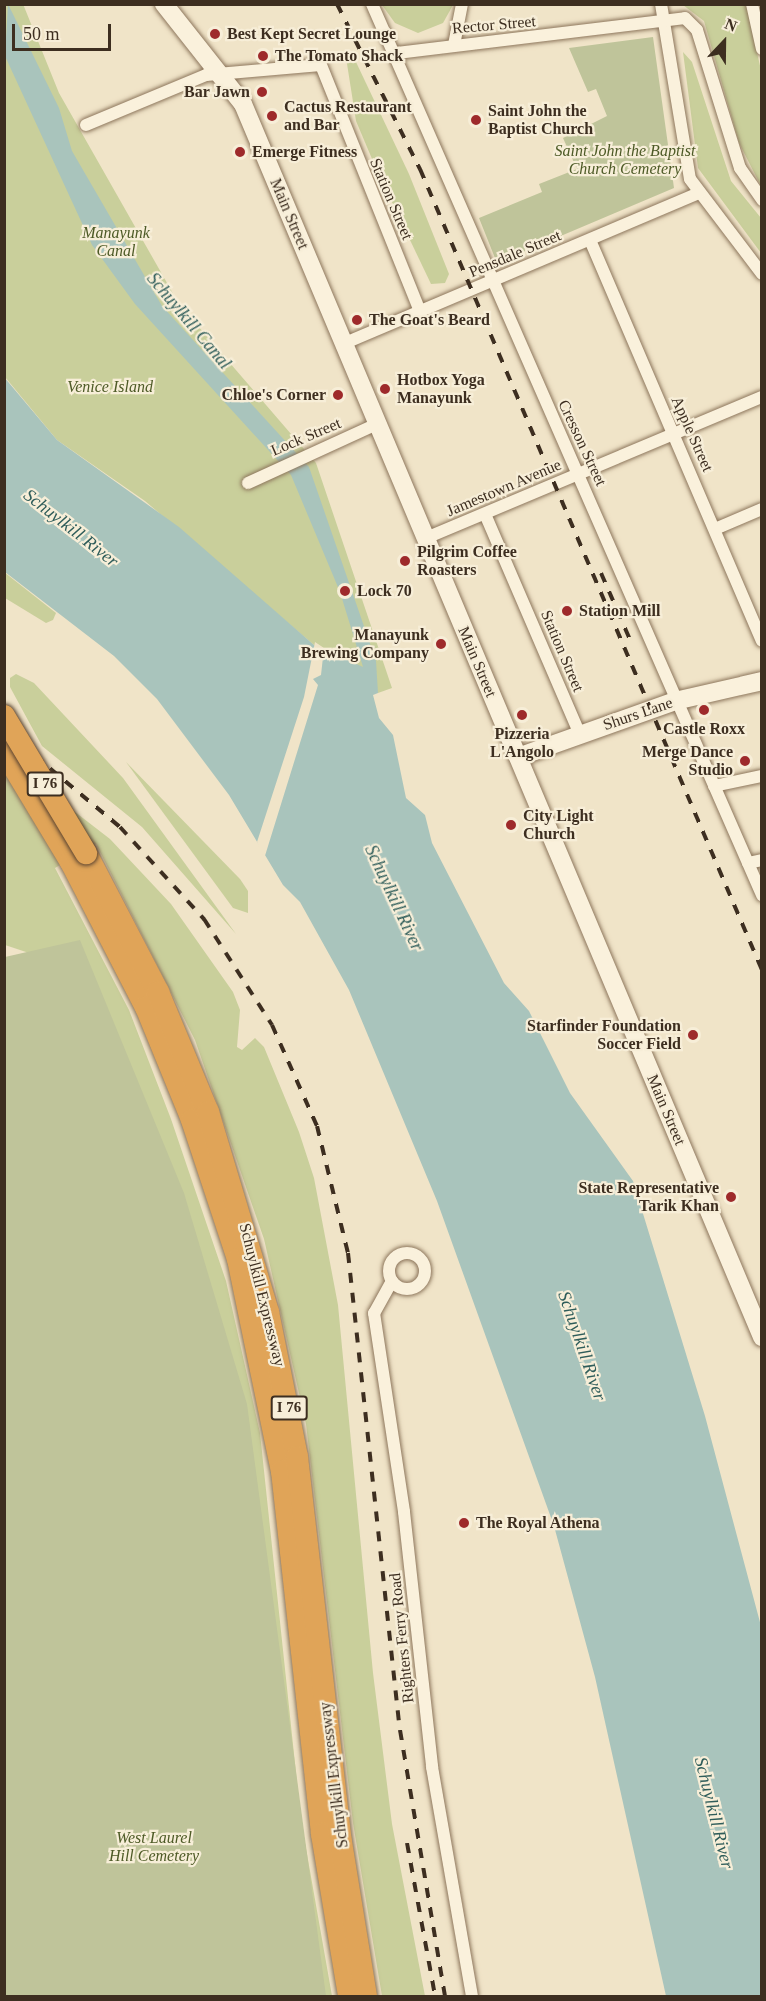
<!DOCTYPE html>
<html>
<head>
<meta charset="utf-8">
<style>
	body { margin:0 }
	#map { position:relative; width:766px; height:2001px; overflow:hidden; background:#f0e4c8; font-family:Georgia,serif }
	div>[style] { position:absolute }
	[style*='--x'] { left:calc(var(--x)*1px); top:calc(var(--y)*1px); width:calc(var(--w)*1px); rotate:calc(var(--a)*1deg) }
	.green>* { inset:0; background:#c9cf9b }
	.cemetery>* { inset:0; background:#bfc49a }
	.water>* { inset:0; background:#a9c4bc }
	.pier>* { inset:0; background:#f0e4c8 }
	.roads { filter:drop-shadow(0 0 2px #8d765c) drop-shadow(0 0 2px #8d765c) }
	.street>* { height:12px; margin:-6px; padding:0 6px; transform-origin:6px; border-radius:6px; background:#faf1dc }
	.street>.ring { margin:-6px; padding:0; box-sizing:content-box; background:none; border:12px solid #faf1dc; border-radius:50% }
	.secondary>* { height:18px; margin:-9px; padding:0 9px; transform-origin:9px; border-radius:9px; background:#faf1dc }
	.highway>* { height:22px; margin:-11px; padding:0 11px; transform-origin:11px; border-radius:11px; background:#e0a458 }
	.rail>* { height:4px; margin-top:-2px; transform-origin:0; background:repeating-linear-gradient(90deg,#3d2e20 0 10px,transparent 0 20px) }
	.bridges { filter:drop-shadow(0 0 2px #5b4430) drop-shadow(0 0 2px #5b4430) }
	.highway-bridge>* { height:22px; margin:-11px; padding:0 11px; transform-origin:11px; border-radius:11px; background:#e0a458 }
	.dots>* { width:16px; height:16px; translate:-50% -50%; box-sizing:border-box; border:3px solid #f7eed8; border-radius:50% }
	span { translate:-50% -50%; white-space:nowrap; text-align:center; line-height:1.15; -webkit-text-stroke:4.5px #f7eed8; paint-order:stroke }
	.shield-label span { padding:2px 4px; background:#f7eed8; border:2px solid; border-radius:4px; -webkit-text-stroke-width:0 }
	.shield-label { font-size:15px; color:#3d2e20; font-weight:700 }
	.street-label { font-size:16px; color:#3d2e20 }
	.poi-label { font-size:16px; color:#3d2e20; font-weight:700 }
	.left { translate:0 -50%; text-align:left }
	.right { translate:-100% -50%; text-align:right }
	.park-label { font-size:16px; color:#4d5a26; font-style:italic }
	.water-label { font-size:18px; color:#2f5d5a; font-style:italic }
	.frame { position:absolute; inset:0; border:6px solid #3d2e20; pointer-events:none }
	.north { position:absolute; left:694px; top:12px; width:60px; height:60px; -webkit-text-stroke:4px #f7eed8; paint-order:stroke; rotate:22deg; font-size:16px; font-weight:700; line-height:24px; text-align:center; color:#3d2e20 }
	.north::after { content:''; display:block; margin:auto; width:21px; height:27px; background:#3d2e20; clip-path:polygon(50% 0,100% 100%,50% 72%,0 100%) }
	.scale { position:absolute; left:12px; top:24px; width:99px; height:27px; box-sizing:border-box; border:3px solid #3d2e20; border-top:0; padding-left:8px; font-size:18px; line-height:21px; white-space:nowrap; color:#3d2e20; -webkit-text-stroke:4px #f7eed8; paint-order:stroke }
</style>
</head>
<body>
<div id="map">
	<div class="green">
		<div style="clip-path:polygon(23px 4px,59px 93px,179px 304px,316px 463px,392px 688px,378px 693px,368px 673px,314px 645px,145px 501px,57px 440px,5px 377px,4px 5px)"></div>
		<div style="clip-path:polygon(382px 5px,453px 5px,443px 23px,418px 33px,395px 23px)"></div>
		<div style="clip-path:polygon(683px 5px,746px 5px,761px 70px,761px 186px,739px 143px,704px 21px)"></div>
		<div style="clip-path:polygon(345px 51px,356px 62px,409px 174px,449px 274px,445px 283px,431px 284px,378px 173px,356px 121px)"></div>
		<div style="clip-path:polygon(683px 52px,692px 62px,731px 181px,761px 218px,761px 253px,698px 168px)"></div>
		<div style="clip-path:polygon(4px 572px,56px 613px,53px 620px,46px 623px,5px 598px)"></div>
		<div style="clip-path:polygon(16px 674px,34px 683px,123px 778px,236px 934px,142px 827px,42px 746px,10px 687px,10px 678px)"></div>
		<div style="clip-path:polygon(4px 757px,110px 839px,171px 904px,233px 992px,240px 1010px,237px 1047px,242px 1050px,255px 1038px,264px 1047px,299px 1132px,314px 1178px,338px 1305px,373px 1673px,392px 1824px,425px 1996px,382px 1996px,353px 1823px,306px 1424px,264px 1239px,195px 1040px,96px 844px,55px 868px,129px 1010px,171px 1119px,226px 1281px,260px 1433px,301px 1820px,332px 1996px,282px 1996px,35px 955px,5px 945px)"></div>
		<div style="clip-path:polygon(126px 762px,240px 879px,248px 891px,248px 913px,233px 908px)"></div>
	</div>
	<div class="cemetery">
		<div style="clip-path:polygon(653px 37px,674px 188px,497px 263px,479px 218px,542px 192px,539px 184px,577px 169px,563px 138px,607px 116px,596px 89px,588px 92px,569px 48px)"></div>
		<div style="clip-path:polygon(80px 940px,184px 1193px,247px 1404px,326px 1996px,5px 1996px,5px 957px)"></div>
	</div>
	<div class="water">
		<div style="clip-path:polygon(8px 4px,59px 108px,72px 151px,162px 306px,309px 467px,376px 661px,378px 693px,373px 695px,379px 718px,393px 735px,406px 798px,425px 815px,432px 843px,504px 983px,529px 1011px,570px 1093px,633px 1181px,705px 1416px,761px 1626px,761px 1996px,666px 1996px,595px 1677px,554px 1526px,437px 1201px,349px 990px,300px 902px,283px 885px,229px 795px,157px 699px,114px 656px,5px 572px,4px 377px,57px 440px,179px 527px,314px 645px,363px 667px,340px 592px,291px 475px,135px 304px,92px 245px,5px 56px)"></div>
	</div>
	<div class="pier">
		<div style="clip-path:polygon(315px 642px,324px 648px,321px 675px,313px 679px,318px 685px,264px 859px,257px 842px,304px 697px)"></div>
	</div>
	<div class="roads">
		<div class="street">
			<div style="--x:372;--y:4;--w:973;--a:66.36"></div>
			<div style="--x:661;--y:4;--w:177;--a:80.6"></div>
			<div style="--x:690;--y:179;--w:119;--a:52.8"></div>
			<div style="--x:752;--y:4;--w:46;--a:77.5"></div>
			<div style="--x:454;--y:45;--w:42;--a:-79"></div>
			<div style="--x:397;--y:53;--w:290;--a:-6.9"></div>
			<div style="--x:685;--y:18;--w:17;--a:45"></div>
			<div style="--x:697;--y:30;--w:145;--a:72.7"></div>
			<div style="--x:740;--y:168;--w:39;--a:55"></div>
			<div style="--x:86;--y:125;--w:130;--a:-22.6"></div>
			<div style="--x:206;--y:75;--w:115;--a:-5"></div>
			<div style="--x:321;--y:65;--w:265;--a:68.1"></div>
			<div style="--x:590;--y:240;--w:436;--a:66.8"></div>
			<div style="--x:343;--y:344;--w:387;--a:-23"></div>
			<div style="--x:248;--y:483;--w:142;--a:-24.6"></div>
			<div style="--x:485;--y:514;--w:241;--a:66.7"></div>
			<div style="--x:715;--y:529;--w:51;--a:-23.1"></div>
			<div style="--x:426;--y:538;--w:364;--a:-22.8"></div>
			<div style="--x:714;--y:786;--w:49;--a:-11.8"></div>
			<div style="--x:748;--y:863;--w:14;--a:-12"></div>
			<div class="ring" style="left:389px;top:1253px;width:24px;height:24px"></div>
			<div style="--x:392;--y:1281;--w:37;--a:119"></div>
			<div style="--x:374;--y:1313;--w:201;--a:81.4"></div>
			<div style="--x:404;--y:1512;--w:257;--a:83.7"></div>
			<div style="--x:432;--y:1767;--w:232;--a:80.1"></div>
		</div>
		<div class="secondary">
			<div style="--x:164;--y:4;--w:127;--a:51.7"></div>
			<div style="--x:243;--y:104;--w:1338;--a:67.17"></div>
			<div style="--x:518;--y:757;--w:167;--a:-19.6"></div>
			<div style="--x:675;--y:701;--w:89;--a:-12.9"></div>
		</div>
		<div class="highway">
			<div style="--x:4;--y:751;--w:130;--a:58.9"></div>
			<div style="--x:71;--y:862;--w:163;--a:62.7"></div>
			<div style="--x:146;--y:1007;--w:122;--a:67.8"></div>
			<div style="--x:192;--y:1120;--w:146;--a:71.7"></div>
			<div style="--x:238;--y:1259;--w:217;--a:78.3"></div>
			<div style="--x:282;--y:1471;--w:365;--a:83.7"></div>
			<div style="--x:322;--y:1834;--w:164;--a:80.5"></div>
			<div style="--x:86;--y:853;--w:157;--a:62.6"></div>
			<div style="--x:158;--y:992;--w:130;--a:67.4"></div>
			<div style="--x:208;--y:1112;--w:209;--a:73.3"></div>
			<div style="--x:268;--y:1312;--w:148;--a:78.7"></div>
			<div style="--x:297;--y:1457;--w:388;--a:83.5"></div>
			<div style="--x:341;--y:1842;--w:156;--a:80.8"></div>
		</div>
	</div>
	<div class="rail">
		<div style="--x:337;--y:4;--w:185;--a:63.3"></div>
		<div style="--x:420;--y:169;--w:871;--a:66.88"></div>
		<div style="--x:601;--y:573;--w:75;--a:66.5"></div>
		<div style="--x:4;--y:730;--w:151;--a:39.9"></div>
		<div style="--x:120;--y:827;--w:125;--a:47.6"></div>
		<div style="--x:204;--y:919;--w:126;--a:57.3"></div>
		<div style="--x:272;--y:1025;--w:111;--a:66"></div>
		<div style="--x:317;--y:1126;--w:131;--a:76.3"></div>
		<div style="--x:348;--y:1253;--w:480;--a:83.8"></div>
		<div style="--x:400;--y:1730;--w:270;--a:80.4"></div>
		<div style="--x:407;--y:1843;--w:156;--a:79.6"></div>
	</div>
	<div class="bridges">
		<div class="highway-bridge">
			<div style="--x:4;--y:716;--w:160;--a:59.1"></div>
		</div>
	</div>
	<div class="dots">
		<div style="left:215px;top:34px;background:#9e2a2b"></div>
		<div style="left:263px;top:56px;background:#9e2a2b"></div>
		<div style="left:262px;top:92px;background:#9e2a2b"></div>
		<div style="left:272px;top:116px;background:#9e2a2b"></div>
		<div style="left:476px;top:120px;background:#9e2a2b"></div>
		<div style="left:240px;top:152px;background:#9e2a2b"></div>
		<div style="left:357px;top:320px;background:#9e2a2b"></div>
		<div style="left:385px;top:389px;background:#9e2a2b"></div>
		<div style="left:338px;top:395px;background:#9e2a2b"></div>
		<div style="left:405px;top:561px;background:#9e2a2b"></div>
		<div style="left:345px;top:591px;background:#9e2a2b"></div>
		<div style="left:567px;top:611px;background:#9e2a2b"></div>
		<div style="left:441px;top:644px;background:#9e2a2b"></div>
		<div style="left:704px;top:710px;background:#9e2a2b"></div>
		<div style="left:522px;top:715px;background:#9e2a2b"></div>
		<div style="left:745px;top:761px;background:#9e2a2b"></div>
		<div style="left:511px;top:825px;background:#9e2a2b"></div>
		<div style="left:693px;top:1035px;background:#9e2a2b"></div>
		<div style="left:731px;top:1197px;background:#9e2a2b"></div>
		<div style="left:464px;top:1523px;background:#9e2a2b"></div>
	</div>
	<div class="shield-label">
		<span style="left:45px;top:784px">I 76</span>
		<span style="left:289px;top:1408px">I 76</span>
	</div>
	<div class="street-label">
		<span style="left:494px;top:25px;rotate:-5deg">Rector Street</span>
		<span style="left:391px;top:199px;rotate:67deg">Station Street</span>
		<span style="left:289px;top:214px;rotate:67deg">Main Street</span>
		<span style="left:515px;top:254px;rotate:-23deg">Pensdale Street</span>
		<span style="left:692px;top:434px;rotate:66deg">Apple Street</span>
		<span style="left:306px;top:437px;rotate:-23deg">Lock Street</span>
		<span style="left:582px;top:443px;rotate:65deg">Cresson Street</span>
		<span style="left:504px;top:488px;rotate:-23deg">Jamestown Avenue</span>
		<span style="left:562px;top:651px;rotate:67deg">Station Street</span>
		<span style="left:477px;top:662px;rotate:67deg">Main Street</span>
		<span style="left:638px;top:714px;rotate:-19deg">Shurs Lane</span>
		<span style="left:666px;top:1110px;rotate:67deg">Main Street</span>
		<span style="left:262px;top:1295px;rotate:76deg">Schuylkill Expressway</span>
		<span style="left:402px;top:1638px;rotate:-96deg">Righters Ferry Road</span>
		<span style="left:334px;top:1775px;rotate:-97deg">Schuylkill Expressway</span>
	</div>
	<div class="poi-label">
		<span class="left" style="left:227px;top:34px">Best Kept Secret Lounge</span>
		<span class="left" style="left:275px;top:56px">The Tomato Shack</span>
		<span class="right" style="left:250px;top:92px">Bar Jawn</span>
		<span class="left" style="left:284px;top:116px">Cactus Restaurant<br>and Bar</span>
		<span class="left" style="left:488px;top:120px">Saint John the<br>Baptist Church</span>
		<span class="left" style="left:252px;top:152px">Emerge Fitness</span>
		<span class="left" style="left:369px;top:320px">The Goat's Beard</span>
		<span class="left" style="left:397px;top:389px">Hotbox Yoga<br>Manayunk</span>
		<span class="right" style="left:326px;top:395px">Chloe's Corner</span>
		<span class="left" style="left:417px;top:561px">Pilgrim Coffee<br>Roasters</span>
		<span class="left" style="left:357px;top:591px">Lock 70</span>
		<span class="left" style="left:579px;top:611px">Station Mill</span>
		<span class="right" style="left:429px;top:644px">Manayunk<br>Brewing Company</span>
		<span style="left:704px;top:729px">Castle Roxx</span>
		<span style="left:522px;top:743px">Pizzeria<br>L'Angolo</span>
		<span class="right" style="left:733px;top:761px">Merge Dance<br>Studio</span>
		<span class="left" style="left:523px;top:825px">City Light<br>Church</span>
		<span class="right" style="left:681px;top:1035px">Starfinder Foundation<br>Soccer Field</span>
		<span class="right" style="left:719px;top:1197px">State Representative<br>Tarik Khan</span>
		<span class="left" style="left:476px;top:1523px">The Royal Athena</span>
	</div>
	<div class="park-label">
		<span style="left:625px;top:160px">Saint John the Baptist<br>Church Cemetery</span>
		<span style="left:116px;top:242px">Manayunk<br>Canal</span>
		<span style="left:110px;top:387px">Venice Island</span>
		<span style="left:154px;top:1847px">West Laurel<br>Hill Cemetery</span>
	</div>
	<div class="water-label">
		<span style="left:189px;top:321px;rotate:50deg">Schuylkill Canal</span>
		<span style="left:71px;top:528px;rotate:38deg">Schuylkill River</span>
		<span style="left:394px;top:898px;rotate:65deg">Schuylkill River</span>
		<span style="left:582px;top:1346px;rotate:71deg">Schuylkill River</span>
		<span style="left:714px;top:1813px;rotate:76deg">Schuylkill River</span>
	</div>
	<div class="frame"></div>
	<div class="north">N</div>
	<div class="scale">50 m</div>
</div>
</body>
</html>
